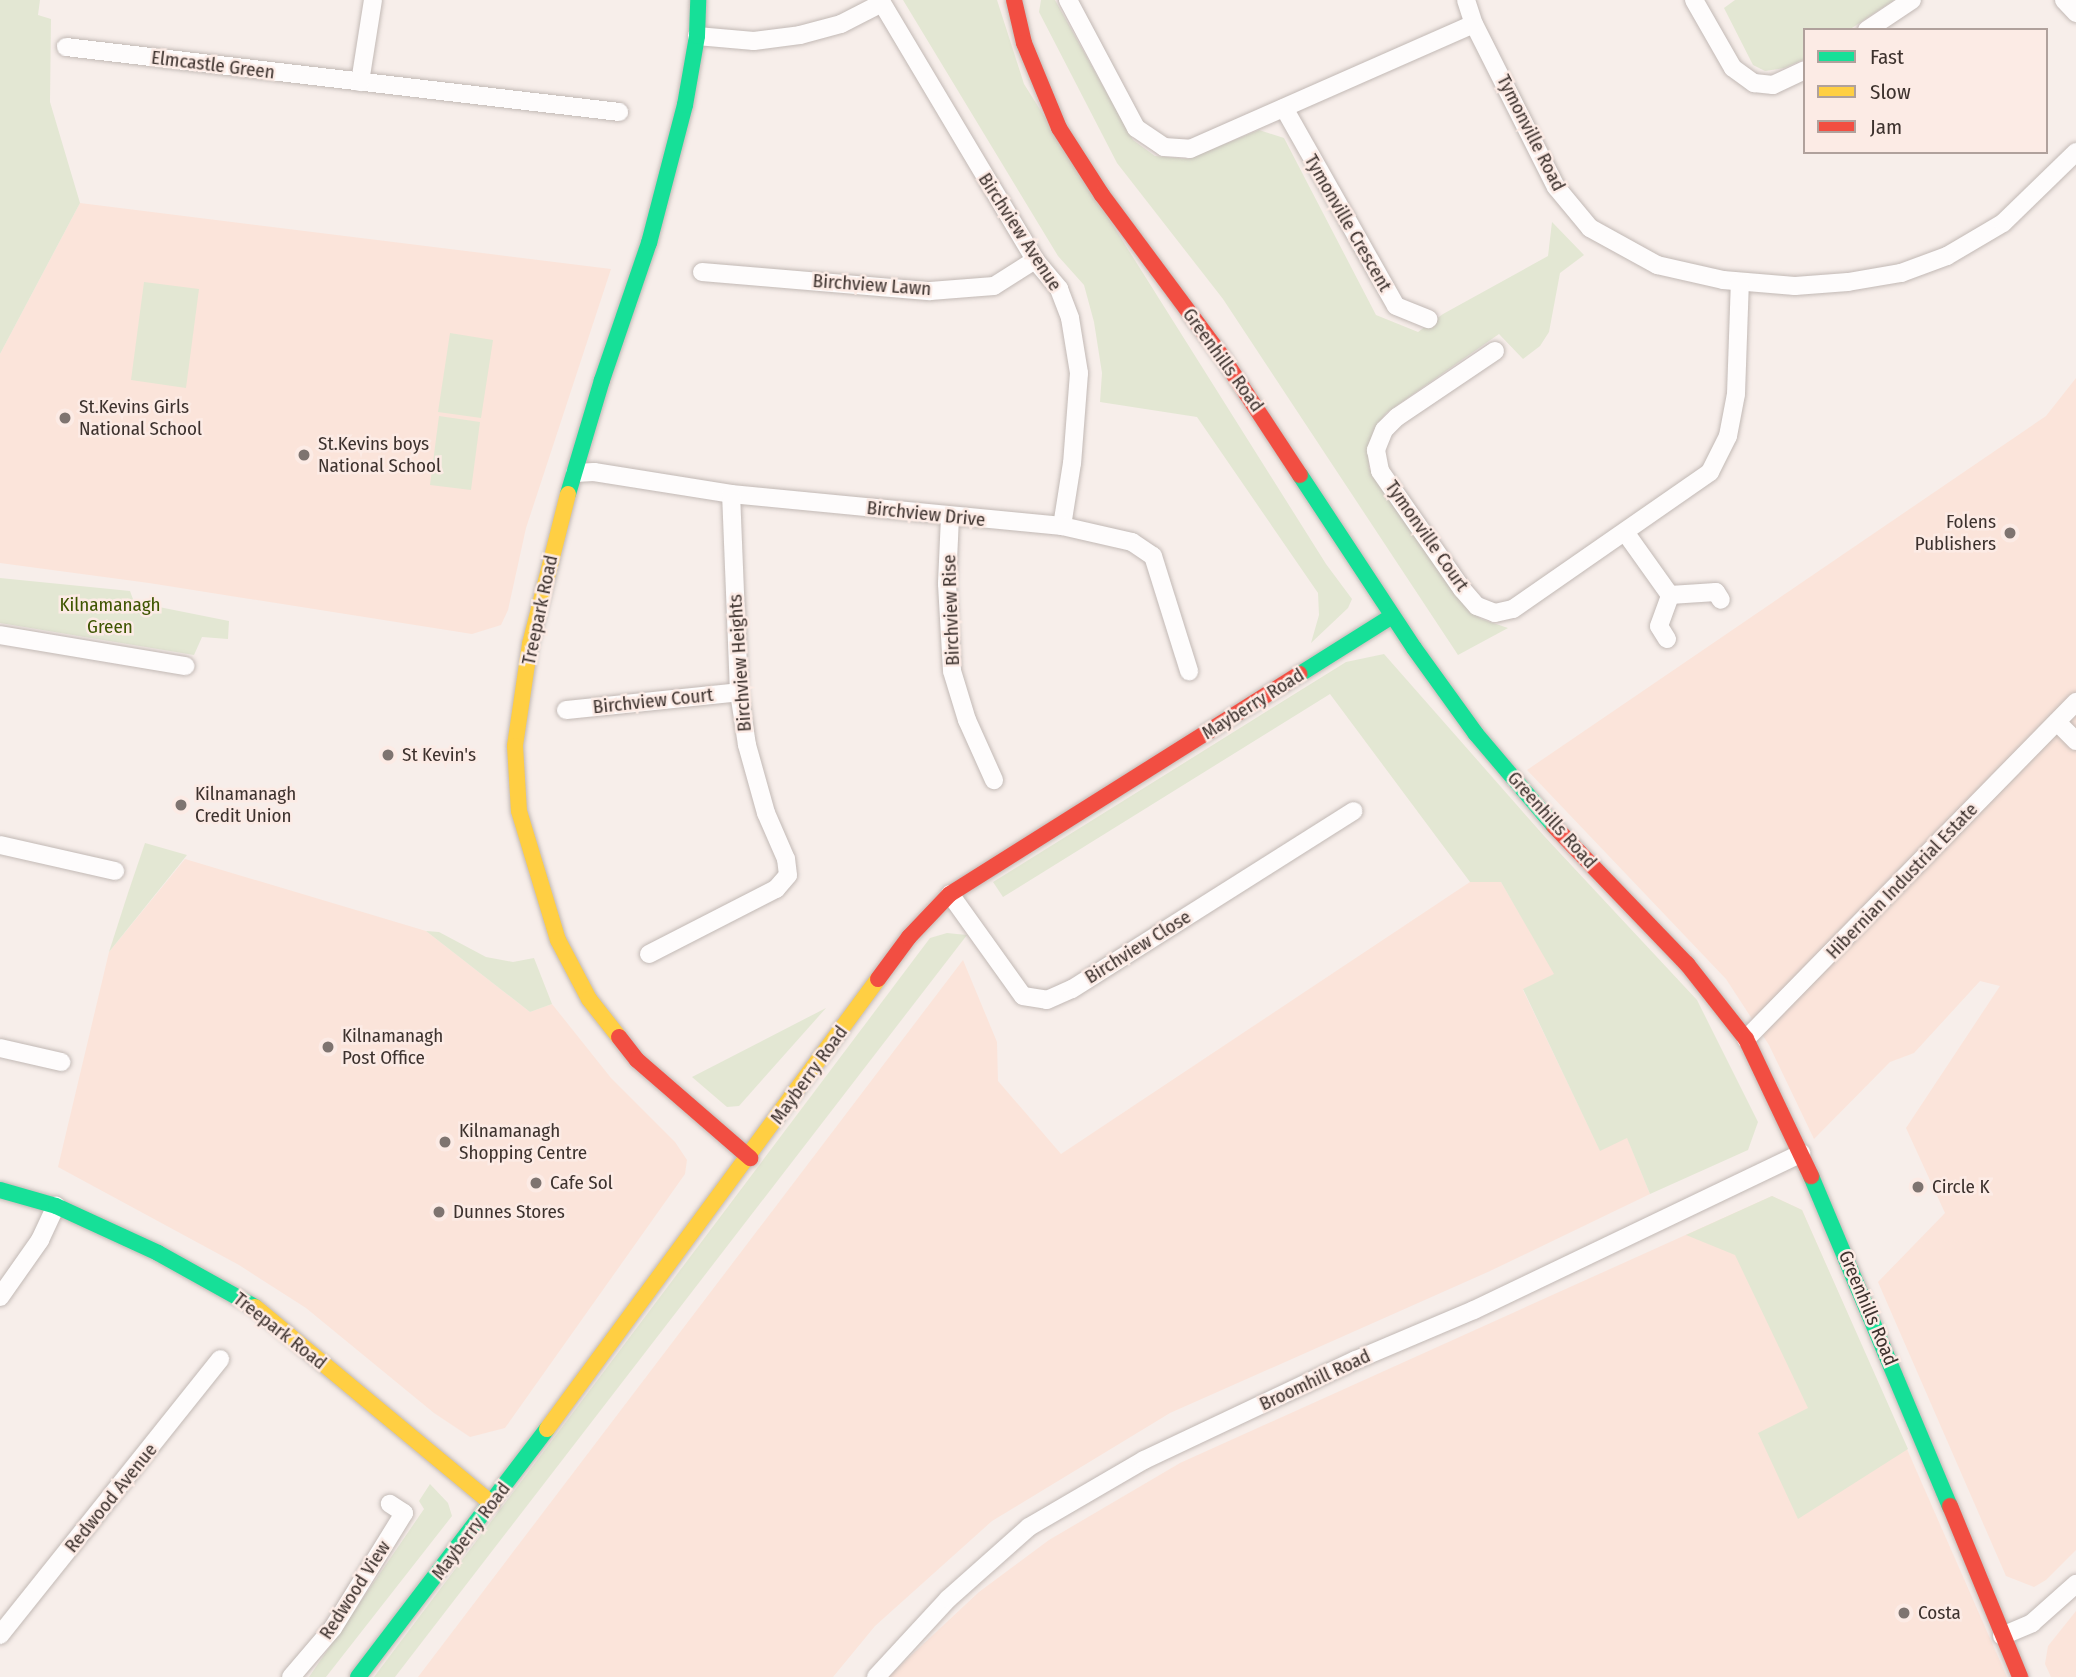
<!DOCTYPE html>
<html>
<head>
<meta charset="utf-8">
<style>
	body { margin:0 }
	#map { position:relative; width:2076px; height:1677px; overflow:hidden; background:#f7eeea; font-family:"Fira Sans Condensed",sans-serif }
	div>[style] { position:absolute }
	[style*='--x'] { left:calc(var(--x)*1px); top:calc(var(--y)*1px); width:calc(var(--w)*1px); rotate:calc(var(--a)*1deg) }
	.built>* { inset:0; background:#fbe4da }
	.green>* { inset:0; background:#e3e7d3 }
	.roads { filter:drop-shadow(0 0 2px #c2b9b5) drop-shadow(0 0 2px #c2b9b5) }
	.street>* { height:18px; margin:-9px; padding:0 9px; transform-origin:9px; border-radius:9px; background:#fefcfc }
	.fast>* { height:16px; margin:-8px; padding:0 8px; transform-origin:8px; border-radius:8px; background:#16e098 }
	.slow>* { height:16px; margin:-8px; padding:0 8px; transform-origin:8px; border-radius:8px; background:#ffcf43 }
	.jam>* { height:16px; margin:-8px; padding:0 8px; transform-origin:8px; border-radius:8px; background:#f24e42 }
	.dots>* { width:19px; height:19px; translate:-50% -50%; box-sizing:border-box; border:4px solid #fcebe5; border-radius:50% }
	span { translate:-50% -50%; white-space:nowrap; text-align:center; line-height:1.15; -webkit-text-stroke:5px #fcebe5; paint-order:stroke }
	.street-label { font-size:19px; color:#3d322e }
	.poi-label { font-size:19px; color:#3d322e }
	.left { translate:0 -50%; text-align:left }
	.right { translate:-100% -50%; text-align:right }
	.park-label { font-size:19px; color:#3e5500 }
	.legend { position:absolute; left:1803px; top:28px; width:245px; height:126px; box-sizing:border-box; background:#fcebe5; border:2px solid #b0a19c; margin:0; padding:9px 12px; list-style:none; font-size:21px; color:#3d322e }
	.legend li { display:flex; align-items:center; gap:14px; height:35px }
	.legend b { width:35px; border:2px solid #b0a19c }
</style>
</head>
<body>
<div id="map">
	<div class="built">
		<div style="clip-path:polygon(80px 203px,611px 269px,526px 528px,508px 610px,501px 625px,472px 634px,149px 583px,0 563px,0 354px)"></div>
		<div style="clip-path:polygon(2076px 378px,2076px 1550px,2046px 1580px,2034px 1587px,2006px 1576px,1878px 1282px,1945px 1213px,1906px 1128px,2000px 986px,1980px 981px,1914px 1053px,1890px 1062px,1814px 1139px,1769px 1045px,1726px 979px,1527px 770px,2046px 416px)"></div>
		<div style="clip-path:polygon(185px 859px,426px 931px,530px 1012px,552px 1004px,611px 1078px,675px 1142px,687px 1160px,685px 1174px,505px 1428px,470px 1437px,434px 1413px,306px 1308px,239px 1265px,58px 1167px,109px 952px)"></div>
		<div style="clip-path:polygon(1470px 882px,1501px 882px,1555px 974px,1523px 990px,1600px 1150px,1627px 1137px,1650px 1194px,1490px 1271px,1170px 1413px,992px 1521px,875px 1626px,833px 1677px,418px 1677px,963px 960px,997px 1042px,998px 1081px,1061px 1154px)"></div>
		<div style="clip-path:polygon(1772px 1196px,1802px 1210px,2007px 1677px,888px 1677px,979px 1592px,1049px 1540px,1180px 1463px)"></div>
		<div style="clip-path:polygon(2076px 1611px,2076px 1677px,2051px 1677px,2045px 1664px,2048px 1646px)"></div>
	</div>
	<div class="green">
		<div style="clip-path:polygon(0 0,40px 0,38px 15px,51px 19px,50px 102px,80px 203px,0 354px)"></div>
		<div style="clip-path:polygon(903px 0,997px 0,1024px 84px,1326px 564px,1352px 599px,1348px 608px,1311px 643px,1319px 615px,1318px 593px,1197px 417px,1100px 402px,1102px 373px,1094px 322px,1084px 285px,1058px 256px)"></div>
		<div style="clip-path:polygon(1041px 0,1055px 0,1133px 140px,1155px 156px,1188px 159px,1259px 130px,1284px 138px,1376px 315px,1418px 332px,1443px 314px,1548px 256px,1552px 222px,1584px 255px,1560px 273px,1549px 332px,1540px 346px,1523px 359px,1499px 334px,1386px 413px,1374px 430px,1368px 448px,1369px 468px,1471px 611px,1481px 619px,1508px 628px,1458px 655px,1223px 299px,1117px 163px,1039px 12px)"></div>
		<div style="clip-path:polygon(1735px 0,1894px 0,1849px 30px,1805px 30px,1805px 59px,1784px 68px,1765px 71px,1753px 65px,1724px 8px)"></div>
		<div style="clip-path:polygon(144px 282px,199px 289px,186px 388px,131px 380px)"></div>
		<div style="clip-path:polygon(450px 333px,493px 340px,481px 418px,438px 412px)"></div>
		<div style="clip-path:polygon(439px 416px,480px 422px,471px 490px,430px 485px)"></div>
		<div style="clip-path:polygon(0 578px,130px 591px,134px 602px,229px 621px,228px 639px,202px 637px,194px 655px,0 623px)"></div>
		<div style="clip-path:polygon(1384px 654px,1545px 837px,1697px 1000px,1758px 1122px,1748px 1150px,1650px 1194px,1627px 1138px,1600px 1151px,1523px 989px,1554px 974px,1501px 882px,1470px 882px,1330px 694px,1003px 897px,993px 882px,1346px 662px)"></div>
		<div style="clip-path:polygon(145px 843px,187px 855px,109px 952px,128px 893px)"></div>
		<div style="clip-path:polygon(426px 931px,439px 932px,486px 957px,513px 962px,534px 958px,552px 1004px,530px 1012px)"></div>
		<div style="clip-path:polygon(947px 933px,967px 935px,395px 1677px,374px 1677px,930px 938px)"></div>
		<div style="clip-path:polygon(826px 1008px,739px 1106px,727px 1107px,692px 1077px)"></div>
		<div style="clip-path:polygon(1772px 1196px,1802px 1210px,1908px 1449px,1798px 1519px,1758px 1433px,1808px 1408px,1735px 1255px,1686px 1235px)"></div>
		<div style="clip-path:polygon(430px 1484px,448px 1503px,452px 1516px,326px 1677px,309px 1677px,424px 1509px,419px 1501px)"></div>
	</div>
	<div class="roads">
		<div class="street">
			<div style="--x:1068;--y:0;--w:145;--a:62"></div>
			<div style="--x:1136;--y:128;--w:34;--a:34"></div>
			<div style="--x:1164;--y:147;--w:26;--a:4"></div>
			<div style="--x:1190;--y:149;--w:310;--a:-23.8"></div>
			<div style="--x:1466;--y:0;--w:25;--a:72"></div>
			<div style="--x:1474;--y:24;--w:182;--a:63.3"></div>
			<div style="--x:1556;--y:187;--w:53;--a:50.3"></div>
			<div style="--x:1590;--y:228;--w:77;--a:28.9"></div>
			<div style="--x:1657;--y:265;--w:68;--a:12.8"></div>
			<div style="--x:1723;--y:280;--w:72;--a:4.8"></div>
			<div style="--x:1795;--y:286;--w:53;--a:-4.3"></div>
			<div style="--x:1848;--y:282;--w:54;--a:-9.6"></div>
			<div style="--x:1901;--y:273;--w:49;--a:-20.3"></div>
			<div style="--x:1947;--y:256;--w:65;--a:-30.5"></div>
			<div style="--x:2003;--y:223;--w:102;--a:-44.2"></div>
			<div style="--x:1694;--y:0;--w:78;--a:60.2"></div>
			<div style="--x:1733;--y:68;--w:26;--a:36"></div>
			<div style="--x:1754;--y:83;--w:19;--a:6"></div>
			<div style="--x:1773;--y:85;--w:35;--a:-25"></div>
			<div style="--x:2064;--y:0;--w:18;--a:47"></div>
			<div style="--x:1867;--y:30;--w:54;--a:-33.7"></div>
			<div style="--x:697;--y:36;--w:57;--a:5"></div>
			<div style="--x:754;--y:41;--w:46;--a:-7.4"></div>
			<div style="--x:800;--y:35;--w:42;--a:-15"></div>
			<div style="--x:841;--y:24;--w:46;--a:-27.1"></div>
			<div style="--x:882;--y:3;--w:299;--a:59.2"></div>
			<div style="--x:1035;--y:260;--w:38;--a:50"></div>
			<div style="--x:1059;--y:289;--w:31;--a:69"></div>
			<div style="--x:1070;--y:318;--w:56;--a:80.7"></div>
			<div style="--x:1079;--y:373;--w:90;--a:94.4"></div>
			<div style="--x:1072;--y:463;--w:64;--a:99"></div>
			<div style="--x:66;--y:47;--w:557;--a:6.7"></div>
			<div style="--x:360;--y:82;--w:83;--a:-81"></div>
			<div style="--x:1284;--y:108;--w:227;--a:60.5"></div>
			<div style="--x:1396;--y:306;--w:35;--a:22"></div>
			<div style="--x:702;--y:272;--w:229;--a:4.8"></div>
			<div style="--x:930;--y:291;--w:64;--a:-4.5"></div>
			<div style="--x:994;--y:286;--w:49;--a:-32.4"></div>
			<div style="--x:1495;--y:351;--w:118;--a:146"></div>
			<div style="--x:1397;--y:417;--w:18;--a:135"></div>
			<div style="--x:1384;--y:430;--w:22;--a:112"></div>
			<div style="--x:1376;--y:450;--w:21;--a:79"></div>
			<div style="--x:1380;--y:471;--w:144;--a:55.2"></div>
			<div style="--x:1462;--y:589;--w:23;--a:49"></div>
			<div style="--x:1477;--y:606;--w:19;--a:21"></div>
			<div style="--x:1495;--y:613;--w:18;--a:-13"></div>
			<div style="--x:1513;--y:609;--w:240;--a:-34.8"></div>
			<div style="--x:1710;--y:472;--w:40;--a:-63.4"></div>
			<div style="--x:1728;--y:436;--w:43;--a:-79.2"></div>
			<div style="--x:1736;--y:394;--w:112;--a:-88"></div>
			<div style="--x:575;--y:473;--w:19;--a:-3"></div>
			<div style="--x:594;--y:472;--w:139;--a:9.1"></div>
			<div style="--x:731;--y:494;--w:333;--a:5.5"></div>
			<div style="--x:1062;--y:526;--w:72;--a:12.9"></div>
			<div style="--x:1132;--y:542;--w:25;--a:34"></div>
			<div style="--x:1153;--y:556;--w:121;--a:72.6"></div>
			<div style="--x:950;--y:517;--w:67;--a:92.6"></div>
			<div style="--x:947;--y:584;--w:87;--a:86.7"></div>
			<div style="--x:952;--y:671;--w:51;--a:73"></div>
			<div style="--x:967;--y:720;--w:66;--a:65.8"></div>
			<div style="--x:1625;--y:532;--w:77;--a:54.5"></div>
			<div style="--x:0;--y:635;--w:188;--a:9.5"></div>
			<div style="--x:1667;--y:639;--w:15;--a:-122"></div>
			<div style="--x:1659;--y:626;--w:33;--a:-70"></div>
			<div style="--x:1670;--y:595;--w:46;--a:-3.7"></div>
			<div style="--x:1716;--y:592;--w:9;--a:58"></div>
			<div style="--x:566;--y:710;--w:174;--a:-5.9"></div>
			<div style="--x:2057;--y:722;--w:27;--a:45"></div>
			<div style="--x:0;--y:845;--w:118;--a:12.7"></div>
			<div style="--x:950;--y:894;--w:125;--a:54.4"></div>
			<div style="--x:1023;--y:996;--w:24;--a:9"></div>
			<div style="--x:1047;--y:1000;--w:27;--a:-24"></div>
			<div style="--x:1072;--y:989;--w:333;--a:-32.3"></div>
			<div style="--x:649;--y:954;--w:143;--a:-27.1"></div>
			<div style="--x:776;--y:889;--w:18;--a:-49"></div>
			<div style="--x:788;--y:875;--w:16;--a:-97"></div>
			<div style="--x:786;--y:859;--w:50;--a:-113.5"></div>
			<div style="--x:766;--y:813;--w:71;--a:-105.6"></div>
			<div style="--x:747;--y:745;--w:54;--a:-98.6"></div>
			<div style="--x:739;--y:692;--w:198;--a:-92.3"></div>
			<div style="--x:1746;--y:1039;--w:472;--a:-45.6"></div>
			<div style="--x:0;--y:1048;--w:63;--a:12.9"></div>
			<div style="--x:0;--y:1297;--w:70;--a:-54.9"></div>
			<div style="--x:40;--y:1240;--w:38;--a:-65"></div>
			<div style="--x:0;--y:1635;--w:353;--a:-51.4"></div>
			<div style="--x:2002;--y:1636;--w:33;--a:-23"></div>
			<div style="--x:2032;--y:1623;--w:59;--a:-41.6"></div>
			<div style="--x:291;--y:1677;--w:65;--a:-49.4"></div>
			<div style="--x:333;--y:1628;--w:135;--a:-58.3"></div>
			<div style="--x:404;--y:1513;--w:17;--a:-147"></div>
			<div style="--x:876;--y:1677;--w:106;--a:-47.3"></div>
			<div style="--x:948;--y:1599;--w:108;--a:-41.6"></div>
			<div style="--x:1029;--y:1527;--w:133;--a:-30.2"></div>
			<div style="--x:1144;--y:1460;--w:234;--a:-25.3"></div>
			<div style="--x:1356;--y:1360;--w:128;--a:-23"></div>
			<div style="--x:1474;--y:1310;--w:363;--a:-25.6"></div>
		</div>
		<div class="fast">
			<div style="--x:1300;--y:475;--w:207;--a:56.6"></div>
			<div style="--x:1414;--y:648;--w:106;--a:54.2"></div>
			<div style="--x:1476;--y:734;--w:121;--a:49.7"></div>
			<div style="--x:568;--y:494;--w:119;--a:-73.4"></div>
			<div style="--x:602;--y:380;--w:145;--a:-71.1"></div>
			<div style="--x:649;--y:243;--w:143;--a:-75.4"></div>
			<div style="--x:685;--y:105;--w:70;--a:-80.1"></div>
			<div style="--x:697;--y:36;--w:36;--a:-88"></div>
			<div style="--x:1300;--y:674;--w:109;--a:-32.2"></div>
			<div style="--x:1811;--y:1176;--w:358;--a:67.2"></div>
			<div style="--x:0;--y:1190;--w:58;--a:15.9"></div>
			<div style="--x:56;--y:1206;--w:112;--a:24.7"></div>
			<div style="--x:158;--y:1253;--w:111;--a:29.1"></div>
			<div style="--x:358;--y:1677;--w:312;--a:-52.7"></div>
		</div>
		<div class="slow">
			<div style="--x:568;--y:494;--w:155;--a:104.2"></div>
			<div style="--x:530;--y:644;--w:103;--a:98.4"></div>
			<div style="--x:515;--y:746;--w:65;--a:86.5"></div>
			<div style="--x:519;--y:811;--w:135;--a:73.2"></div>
			<div style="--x:558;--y:940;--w:67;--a:62.3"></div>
			<div style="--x:589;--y:999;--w:48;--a:51.7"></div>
			<div style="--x:255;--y:1307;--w:308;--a:39.7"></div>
			<div style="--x:547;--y:1429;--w:559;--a:-53.66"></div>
		</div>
		<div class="jam">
			<div style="--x:1014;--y:0;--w:44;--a:76.9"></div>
			<div style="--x:1024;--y:43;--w:92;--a:67.6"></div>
			<div style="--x:1059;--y:128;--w:80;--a:57.3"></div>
			<div style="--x:1102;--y:195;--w:203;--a:53.4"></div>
			<div style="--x:1223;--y:358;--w:140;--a:56.7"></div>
			<div style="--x:1554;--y:826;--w:192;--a:46.1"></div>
			<div style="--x:1687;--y:964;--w:95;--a:51.8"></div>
			<div style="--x:1746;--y:1039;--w:152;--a:64.6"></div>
			<div style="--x:878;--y:979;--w:52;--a:-53.6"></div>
			<div style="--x:909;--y:937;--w:59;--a:-46.4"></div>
			<div style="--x:950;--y:894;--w:413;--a:-32.2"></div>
			<div style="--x:619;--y:1037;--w:29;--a:52"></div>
			<div style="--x:637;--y:1060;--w:150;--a:40.9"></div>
			<div style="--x:1950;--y:1506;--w:185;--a:67.7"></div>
		</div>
	</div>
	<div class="dots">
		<div style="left:65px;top:418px;background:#7e7470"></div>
		<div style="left:304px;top:455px;background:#7e7470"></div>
		<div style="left:2010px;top:533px;background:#7e7470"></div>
		<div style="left:388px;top:755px;background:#7e7470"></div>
		<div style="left:181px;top:805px;background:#7e7470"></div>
		<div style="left:328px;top:1047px;background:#7e7470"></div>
		<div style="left:445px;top:1142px;background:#7e7470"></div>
		<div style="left:536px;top:1183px;background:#7e7470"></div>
		<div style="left:1918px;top:1187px;background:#7e7470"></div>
		<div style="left:439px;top:1212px;background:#7e7470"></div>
		<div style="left:1904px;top:1613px;background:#7e7470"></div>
	</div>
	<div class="street-label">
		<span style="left:213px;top:65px;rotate:7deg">Elmcastle Green</span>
		<span style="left:1531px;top:133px;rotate:63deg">Tymonville Road</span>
		<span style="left:1348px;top:223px;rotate:60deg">Tymonville Crescent</span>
		<span style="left:1020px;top:232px;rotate:57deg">Birchview Avenue</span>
		<span style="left:872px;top:285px;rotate:4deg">Birchview Lawn</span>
		<span style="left:1223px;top:360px;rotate:54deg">Greenhills Road</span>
		<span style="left:926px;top:514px;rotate:6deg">Birchview Drive</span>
		<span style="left:1427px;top:536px;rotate:55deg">Tymonville Court</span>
		<span style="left:540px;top:610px;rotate:-78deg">Treepark Road</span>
		<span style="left:951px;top:610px;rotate:-92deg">Birchview Rise</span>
		<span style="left:740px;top:663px;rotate:-94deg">Birchview Heights</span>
		<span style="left:653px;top:701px;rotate:-6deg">Birchview Court</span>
		<span style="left:1253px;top:704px;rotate:-32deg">Mayberry Road</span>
		<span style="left:1552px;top:820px;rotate:48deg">Greenhills Road</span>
		<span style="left:1902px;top:881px;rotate:-46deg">Hibernian Industrial Estate</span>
		<span style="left:1138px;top:947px;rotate:-32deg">Birchview Close</span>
		<span style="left:809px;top:1075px;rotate:-54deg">Mayberry Road</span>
		<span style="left:1868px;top:1308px;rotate:67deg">Greenhills Road</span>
		<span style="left:280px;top:1331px;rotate:38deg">Treepark Road</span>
		<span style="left:1315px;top:1380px;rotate:-25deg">Broomhill Road</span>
		<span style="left:111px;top:1498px;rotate:-51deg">Redwood Avenue</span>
		<span style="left:471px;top:1531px;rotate:-53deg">Mayberry Road</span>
		<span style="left:355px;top:1590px;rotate:-57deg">Redwood View</span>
	</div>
	<div class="poi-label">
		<span class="left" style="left:79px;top:418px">St.Kevins Girls<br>National School</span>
		<span class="left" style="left:318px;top:455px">St.Kevins boys<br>National School</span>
		<span class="right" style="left:1996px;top:533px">Folens<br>Publishers</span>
		<span class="left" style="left:402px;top:755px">St Kevin's</span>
		<span class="left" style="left:195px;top:805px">Kilnamanagh<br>Credit Union</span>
		<span class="left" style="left:342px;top:1047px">Kilnamanagh<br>Post Office</span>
		<span class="left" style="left:459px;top:1142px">Kilnamanagh<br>Shopping Centre</span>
		<span class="left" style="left:550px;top:1183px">Cafe Sol</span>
		<span class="left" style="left:1932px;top:1187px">Circle K</span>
		<span class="left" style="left:453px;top:1212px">Dunnes Stores</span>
		<span class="left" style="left:1918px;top:1613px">Costa</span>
	</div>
	<div class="park-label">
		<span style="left:110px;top:616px">Kilnamanagh<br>Green</span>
	</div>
	<ul class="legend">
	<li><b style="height:9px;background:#16e098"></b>Fast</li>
	<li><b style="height:9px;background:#ffcf43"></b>Slow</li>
	<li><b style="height:9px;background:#f24e42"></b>Jam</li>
	</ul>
</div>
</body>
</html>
